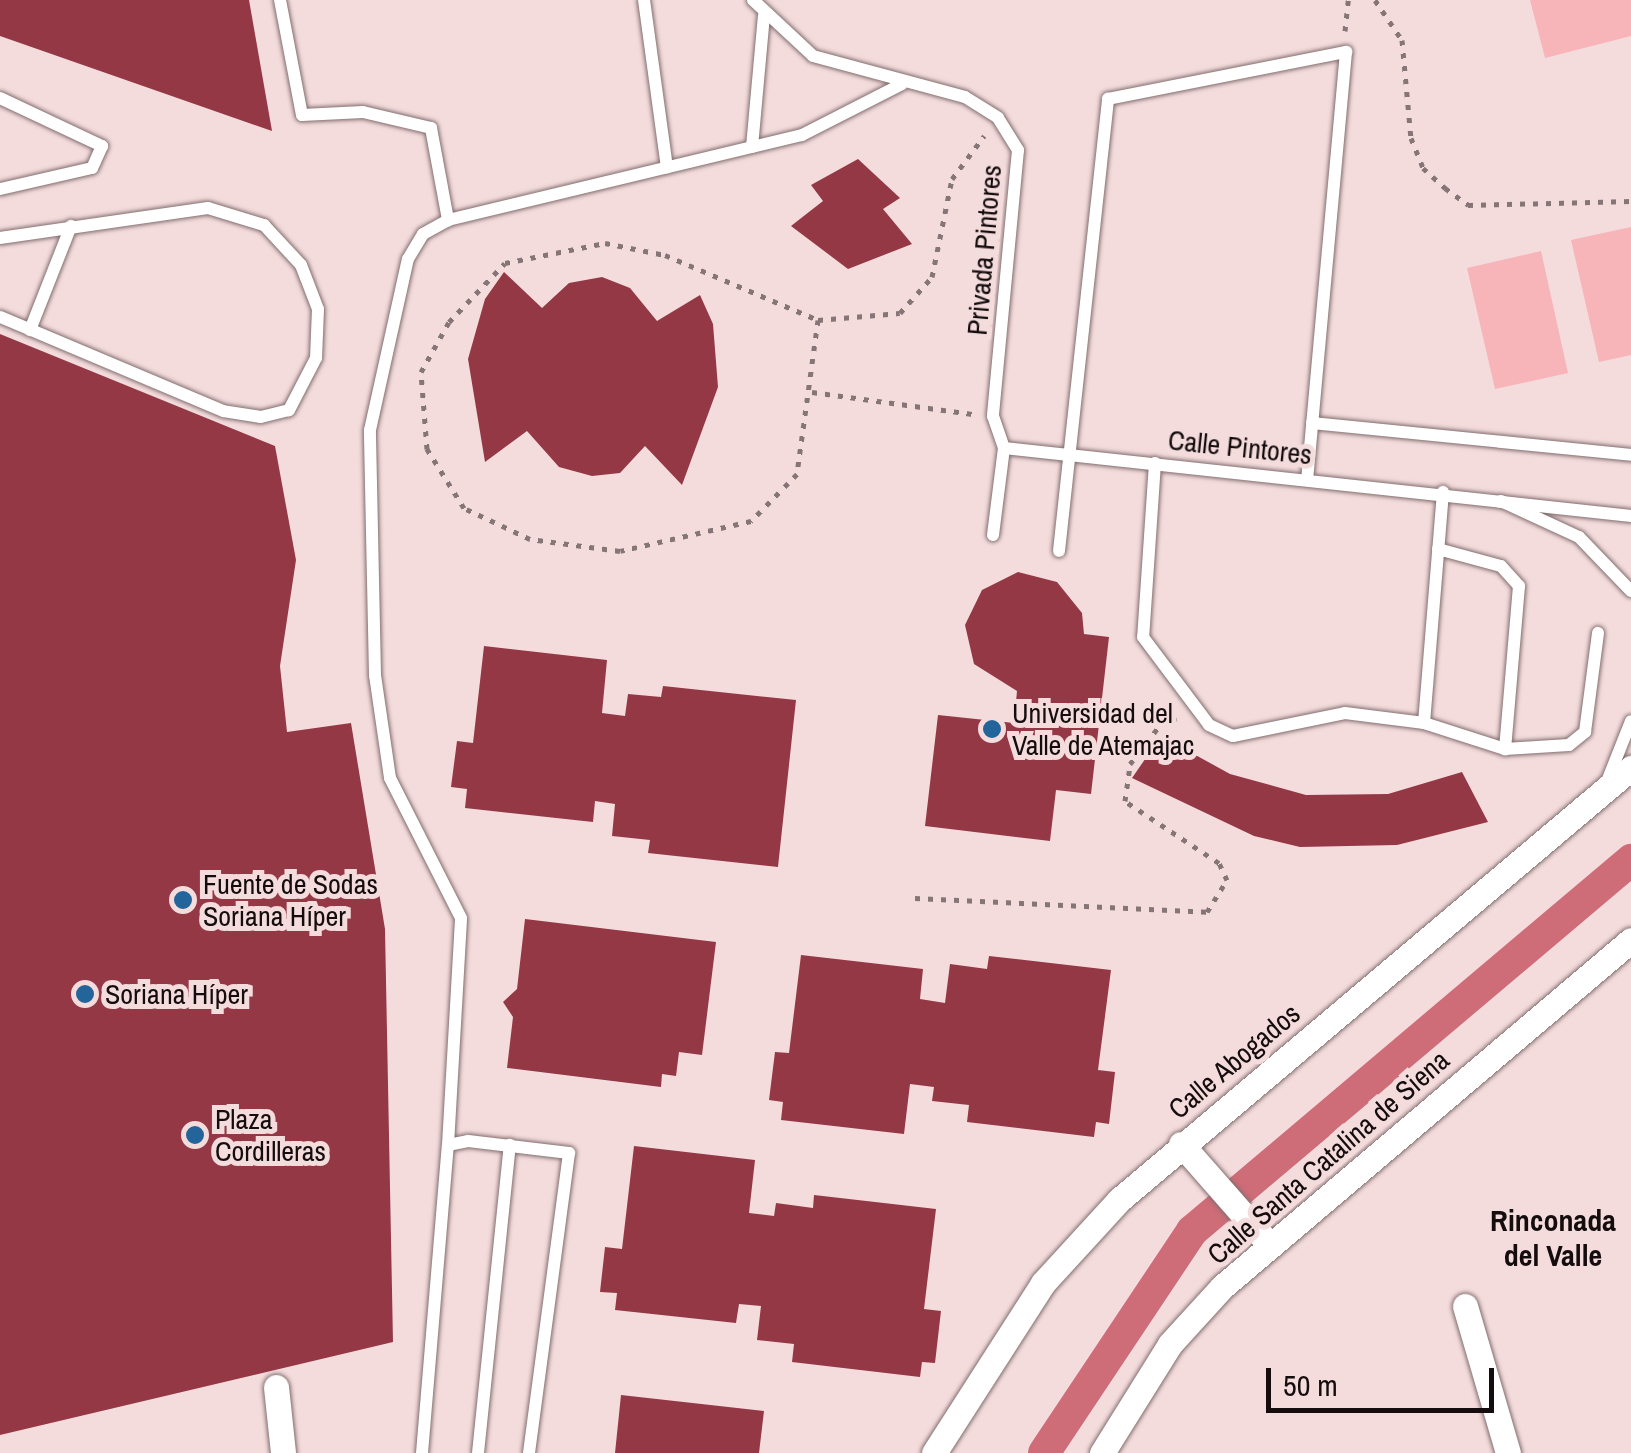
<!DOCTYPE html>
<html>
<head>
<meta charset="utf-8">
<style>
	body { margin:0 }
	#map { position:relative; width:1631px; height:1453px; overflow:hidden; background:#f4dcdd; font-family:"Archivo Narrow",sans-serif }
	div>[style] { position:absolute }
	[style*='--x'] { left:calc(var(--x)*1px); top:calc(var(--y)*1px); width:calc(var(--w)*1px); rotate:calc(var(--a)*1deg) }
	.green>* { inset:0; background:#f7b4b9 }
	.canal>* { height:32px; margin:-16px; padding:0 16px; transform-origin:16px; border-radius:16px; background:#ce6c77 }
	.building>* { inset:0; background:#943846 }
	.path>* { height:5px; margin-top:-2.5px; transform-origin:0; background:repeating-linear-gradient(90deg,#857576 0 5px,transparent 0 13px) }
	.roads { filter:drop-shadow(0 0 2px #826d6e) drop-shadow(0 0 2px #826d6e) }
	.lane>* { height:12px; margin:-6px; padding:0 6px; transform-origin:6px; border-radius:6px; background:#fff }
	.street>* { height:25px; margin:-12.5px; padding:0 12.5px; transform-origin:12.5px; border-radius:12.5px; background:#fff }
	.dots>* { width:28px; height:28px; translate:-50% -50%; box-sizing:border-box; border:5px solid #f4dcdd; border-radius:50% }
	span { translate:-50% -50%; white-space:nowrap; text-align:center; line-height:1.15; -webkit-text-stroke:10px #f4dcdd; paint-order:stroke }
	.street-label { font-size:28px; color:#140c0d }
	.poi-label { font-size:28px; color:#140c0d }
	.left { translate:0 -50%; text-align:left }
	.neighbourhood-label { font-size:30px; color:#140c0d; font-weight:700 }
	.scale { position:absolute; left:1266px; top:1368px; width:228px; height:45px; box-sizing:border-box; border:5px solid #140c0d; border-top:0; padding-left:12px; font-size:30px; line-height:35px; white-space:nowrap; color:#140c0d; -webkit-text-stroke:8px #f4dcdd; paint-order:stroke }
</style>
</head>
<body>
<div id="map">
	<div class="green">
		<div style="clip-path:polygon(1530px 0,1631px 0,1631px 36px,1545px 58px)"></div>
		<div style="clip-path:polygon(1631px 227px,1631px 355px,1599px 362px,1571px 240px)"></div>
		<div style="clip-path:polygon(1541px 251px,1568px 373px,1495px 389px,1467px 268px)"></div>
	</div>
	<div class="canal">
		<div style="--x:1044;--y:1453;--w:267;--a:-56.3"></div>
		<div style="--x:1192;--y:1231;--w:575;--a:-40.2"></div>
	</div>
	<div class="building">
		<div style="clip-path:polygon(0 0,249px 0,272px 131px,0 36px)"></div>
		<div style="clip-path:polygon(858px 159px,900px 198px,883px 209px,912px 244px,848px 269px,791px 226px,823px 201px,811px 185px)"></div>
		<div style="clip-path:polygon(504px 272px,542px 308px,569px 283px,602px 277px,630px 288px,657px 321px,700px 295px,713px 324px,718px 387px,682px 485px,645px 446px,620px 473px,592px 476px,559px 467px,527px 431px,485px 462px,468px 359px,485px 299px)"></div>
		<div style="clip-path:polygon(0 334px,275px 446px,296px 560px,280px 666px,287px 732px,351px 723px,385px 929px,393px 1342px,0 1435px)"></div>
		<div style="clip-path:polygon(1018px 572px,1057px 582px,1082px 613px,1084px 634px,1109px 637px,1091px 794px,1056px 790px,1050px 841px,925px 826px,938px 715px,1014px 723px,1017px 691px,974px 664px,965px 625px,982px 590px)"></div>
		<div style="clip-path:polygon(484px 646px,607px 660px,602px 713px,625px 716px,628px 694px,661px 697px,663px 686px,796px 700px,778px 867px,648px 853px,650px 840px,612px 836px,615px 804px,595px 801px,593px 822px,465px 808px,467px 789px,451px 787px,457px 741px,473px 743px)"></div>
		<div style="clip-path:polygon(1161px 736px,1230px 774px,1306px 795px,1388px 794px,1462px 772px,1488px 822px,1397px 845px,1300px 847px,1254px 836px,1132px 778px)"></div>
		<div style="clip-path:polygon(525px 919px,716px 942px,702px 1055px,679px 1052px,676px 1076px,662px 1074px,661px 1087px,507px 1068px,513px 1017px,503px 1002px,517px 989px)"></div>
		<div style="clip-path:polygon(801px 955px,923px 969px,920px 999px,945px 1003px,950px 964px,987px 969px,989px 956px,1111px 970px,1098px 1070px,1115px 1072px,1109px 1124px,1096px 1122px,1094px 1137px,967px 1122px,969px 1105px,932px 1101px,934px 1087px,910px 1084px,904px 1134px,781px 1120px,783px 1102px,769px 1100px,775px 1052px,789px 1053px)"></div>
		<div style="clip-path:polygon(634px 1146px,755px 1160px,749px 1213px,774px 1216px,776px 1203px,813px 1208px,814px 1195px,936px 1209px,924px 1309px,941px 1311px,935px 1363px,922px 1362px,920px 1377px,792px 1362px,794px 1344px,757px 1340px,761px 1306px,739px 1304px,736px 1323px,615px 1310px,617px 1293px,600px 1292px,605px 1247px,622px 1249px)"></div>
		<div style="clip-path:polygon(621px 1395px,764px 1411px,759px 1453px,615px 1453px)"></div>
	</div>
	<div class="path">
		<div style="--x:1375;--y:0;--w:48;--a:56"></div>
		<div style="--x:1402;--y:40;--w:98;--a:84.8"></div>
		<div style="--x:1411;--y:138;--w:32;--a:68"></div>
		<div style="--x:1423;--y:168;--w:30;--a:42"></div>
		<div style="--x:1445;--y:188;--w:29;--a:36"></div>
		<div style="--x:1468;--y:205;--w:163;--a:-1.4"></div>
		<div style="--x:1345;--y:31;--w:31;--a:-84"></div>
		<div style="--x:818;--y:320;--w:155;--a:97.8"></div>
		<div style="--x:797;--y:474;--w:66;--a:134.4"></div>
		<div style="--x:751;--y:521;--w:134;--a:167.1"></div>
		<div style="--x:620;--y:551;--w:91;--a:-172.4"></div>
		<div style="--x:530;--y:539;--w:73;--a:-154.8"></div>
		<div style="--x:464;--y:508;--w:70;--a:-122.1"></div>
		<div style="--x:427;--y:449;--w:77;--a:-94.5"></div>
		<div style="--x:421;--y:372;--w:57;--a:-60.8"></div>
		<div style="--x:449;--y:322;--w:81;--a:-46.5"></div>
		<div style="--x:505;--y:263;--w:102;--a:-11.3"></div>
		<div style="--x:605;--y:243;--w:61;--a:11.3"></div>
		<div style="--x:665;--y:255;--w:166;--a:23"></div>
		<div style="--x:818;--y:320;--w:82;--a:-4.9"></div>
		<div style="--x:900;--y:313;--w:48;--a:-48.4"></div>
		<div style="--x:932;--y:277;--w:100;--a:-78.5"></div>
		<div style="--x:952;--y:179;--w:54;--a:-53.3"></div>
		<div style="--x:812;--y:392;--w:162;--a:7.8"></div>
		<div style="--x:915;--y:898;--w:292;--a:2.7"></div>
		<div style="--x:1207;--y:912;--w:38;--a:-58"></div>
		<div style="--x:1227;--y:880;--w:19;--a:-115"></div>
		<div style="--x:1219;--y:863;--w:113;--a:-146.6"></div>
		<div style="--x:1125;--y:801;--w:37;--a:-82"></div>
		<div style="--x:1130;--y:764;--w:49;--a:-52.4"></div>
		<div style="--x:1160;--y:725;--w:22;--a:-22"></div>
	</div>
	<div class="roads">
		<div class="lane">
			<div style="--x:280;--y:0;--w:117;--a:79.2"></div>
			<div style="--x:302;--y:115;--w:61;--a:-2.8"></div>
			<div style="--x:363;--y:112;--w:70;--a:13.2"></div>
			<div style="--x:431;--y:128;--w:94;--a:79.5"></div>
			<div style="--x:644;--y:0;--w:169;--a:82.2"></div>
			<div style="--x:753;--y:0;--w:82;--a:43"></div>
			<div style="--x:813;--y:56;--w:157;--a:15.1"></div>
			<div style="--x:965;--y:97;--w:39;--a:32"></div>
			<div style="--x:998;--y:118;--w:38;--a:58"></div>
			<div style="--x:1018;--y:150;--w:267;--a:95.4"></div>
			<div style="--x:993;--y:416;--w:34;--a:71"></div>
			<div style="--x:1004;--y:448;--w:631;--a:6.19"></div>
			<div style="--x:0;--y:98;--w:113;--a:25.2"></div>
			<div style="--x:102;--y:146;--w:24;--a:114"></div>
			<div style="--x:92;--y:168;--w:94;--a:167.1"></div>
			<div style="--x:752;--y:147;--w:132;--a:-84.8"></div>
			<div style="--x:0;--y:238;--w:210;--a:-8.2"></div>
			<div style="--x:208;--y:208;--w:59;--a:16.9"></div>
			<div style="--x:264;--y:225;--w:54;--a:47.2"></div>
			<div style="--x:301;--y:265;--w:47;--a:68.9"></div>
			<div style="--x:318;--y:309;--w:49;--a:92.3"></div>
			<div style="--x:316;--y:358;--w:59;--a:117.4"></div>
			<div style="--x:289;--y:410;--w:29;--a:166"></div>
			<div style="--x:261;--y:417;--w:38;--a:-171"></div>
			<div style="--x:223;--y:411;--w:242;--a:-157.1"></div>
			<div style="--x:30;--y:330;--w:112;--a:-68.5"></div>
			<div style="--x:1312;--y:423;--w:321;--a:5.7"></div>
			<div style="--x:1155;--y:463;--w:174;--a:93.9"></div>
			<div style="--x:1143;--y:637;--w:110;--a:53.1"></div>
			<div style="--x:1209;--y:725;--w:26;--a:25"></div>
			<div style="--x:1233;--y:736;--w:114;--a:-11.6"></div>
			<div style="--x:1345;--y:713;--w:80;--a:7.2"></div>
			<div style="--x:1424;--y:723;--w:85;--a:17.8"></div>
			<div style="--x:1505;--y:749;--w:64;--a:-3.6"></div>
			<div style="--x:1569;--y:745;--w:21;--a:-39"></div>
			<div style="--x:1585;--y:732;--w:100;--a:-82.5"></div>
			<div style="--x:1501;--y:501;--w:86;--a:24.8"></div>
			<div style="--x:1579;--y:537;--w:75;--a:46.1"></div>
			<div style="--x:993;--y:535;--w:88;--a:-82.8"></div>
			<div style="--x:1438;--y:549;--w:65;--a:15.1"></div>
			<div style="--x:1501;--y:566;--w:27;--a:48"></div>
			<div style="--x:1519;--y:586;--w:164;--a:94.9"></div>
			<div style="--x:1059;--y:551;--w:455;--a:-83.8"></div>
			<div style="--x:1108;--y:99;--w:243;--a:-11.2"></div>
			<div style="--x:1346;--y:52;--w:429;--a:95.2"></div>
			<div style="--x:1424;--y:723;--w:232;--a:-85.3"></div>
			<div style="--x:1608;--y:779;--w:62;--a:-68.4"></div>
			<div style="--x:448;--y:1145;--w:227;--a:-86.7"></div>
			<div style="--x:461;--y:918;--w:157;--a:-116.9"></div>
			<div style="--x:390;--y:778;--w:104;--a:-98.3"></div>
			<div style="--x:375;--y:675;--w:245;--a:-91.2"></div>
			<div style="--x:370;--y:430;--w:175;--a:-77.5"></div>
			<div style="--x:408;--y:259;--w:29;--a:-59"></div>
			<div style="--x:423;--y:234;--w:29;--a:-29"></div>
			<div style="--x:448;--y:220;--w:364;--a:-13.5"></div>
			<div style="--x:802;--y:135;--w:112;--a:-27"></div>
			<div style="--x:422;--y:1453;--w:309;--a:-85.2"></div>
			<div style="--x:448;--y:1145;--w:20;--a:-11"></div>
			<div style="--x:468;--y:1141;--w:102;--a:6.8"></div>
			<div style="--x:569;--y:1153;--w:303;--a:97.6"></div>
			<div style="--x:478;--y:1453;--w:310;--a:-84.1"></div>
		</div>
		<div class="street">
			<div style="--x:1181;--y:1144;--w:132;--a:48.7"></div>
			<div style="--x:1465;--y:1306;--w:153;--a:73.7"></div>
			<div style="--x:276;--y:1387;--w:66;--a:83.9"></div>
			<div style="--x:934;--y:1453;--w:202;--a:-57.3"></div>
			<div style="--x:1043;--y:1283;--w:113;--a:-47.5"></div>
			<div style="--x:1119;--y:1200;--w:670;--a:-40.16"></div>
			<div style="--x:1102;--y:1453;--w:128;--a:-58"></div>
			<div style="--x:1170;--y:1344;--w:77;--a:-47.6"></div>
			<div style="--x:1222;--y:1287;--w:536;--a:-40.31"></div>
		</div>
	</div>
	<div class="dots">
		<div style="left:992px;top:729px;background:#23649a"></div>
		<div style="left:183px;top:900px;background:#23649a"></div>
		<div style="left:85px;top:994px;background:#23649a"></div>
		<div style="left:195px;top:1135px;background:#23649a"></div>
	</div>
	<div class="street-label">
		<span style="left:984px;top:250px;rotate:-85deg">Privada Pintores</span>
		<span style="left:1240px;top:447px;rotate:6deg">Calle Pintores</span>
		<span style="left:1234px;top:1061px;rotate:-40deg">Calle Abogados</span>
		<span style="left:1328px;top:1157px;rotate:-41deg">Calle Santa Catalina de Siena</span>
	</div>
	<div class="poi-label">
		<span class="left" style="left:1012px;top:729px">Universidad del<br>Valle de Atemajac</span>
		<span class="left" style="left:203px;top:900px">Fuente de Sodas<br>Soriana Híper</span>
		<span class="left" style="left:105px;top:994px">Soriana Híper</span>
		<span class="left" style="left:215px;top:1135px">Plaza<br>Cordilleras</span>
	</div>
	<div class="neighbourhood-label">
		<span style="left:1553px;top:1237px">Rinconada<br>del Valle</span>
	</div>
	<div class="scale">50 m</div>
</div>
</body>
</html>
